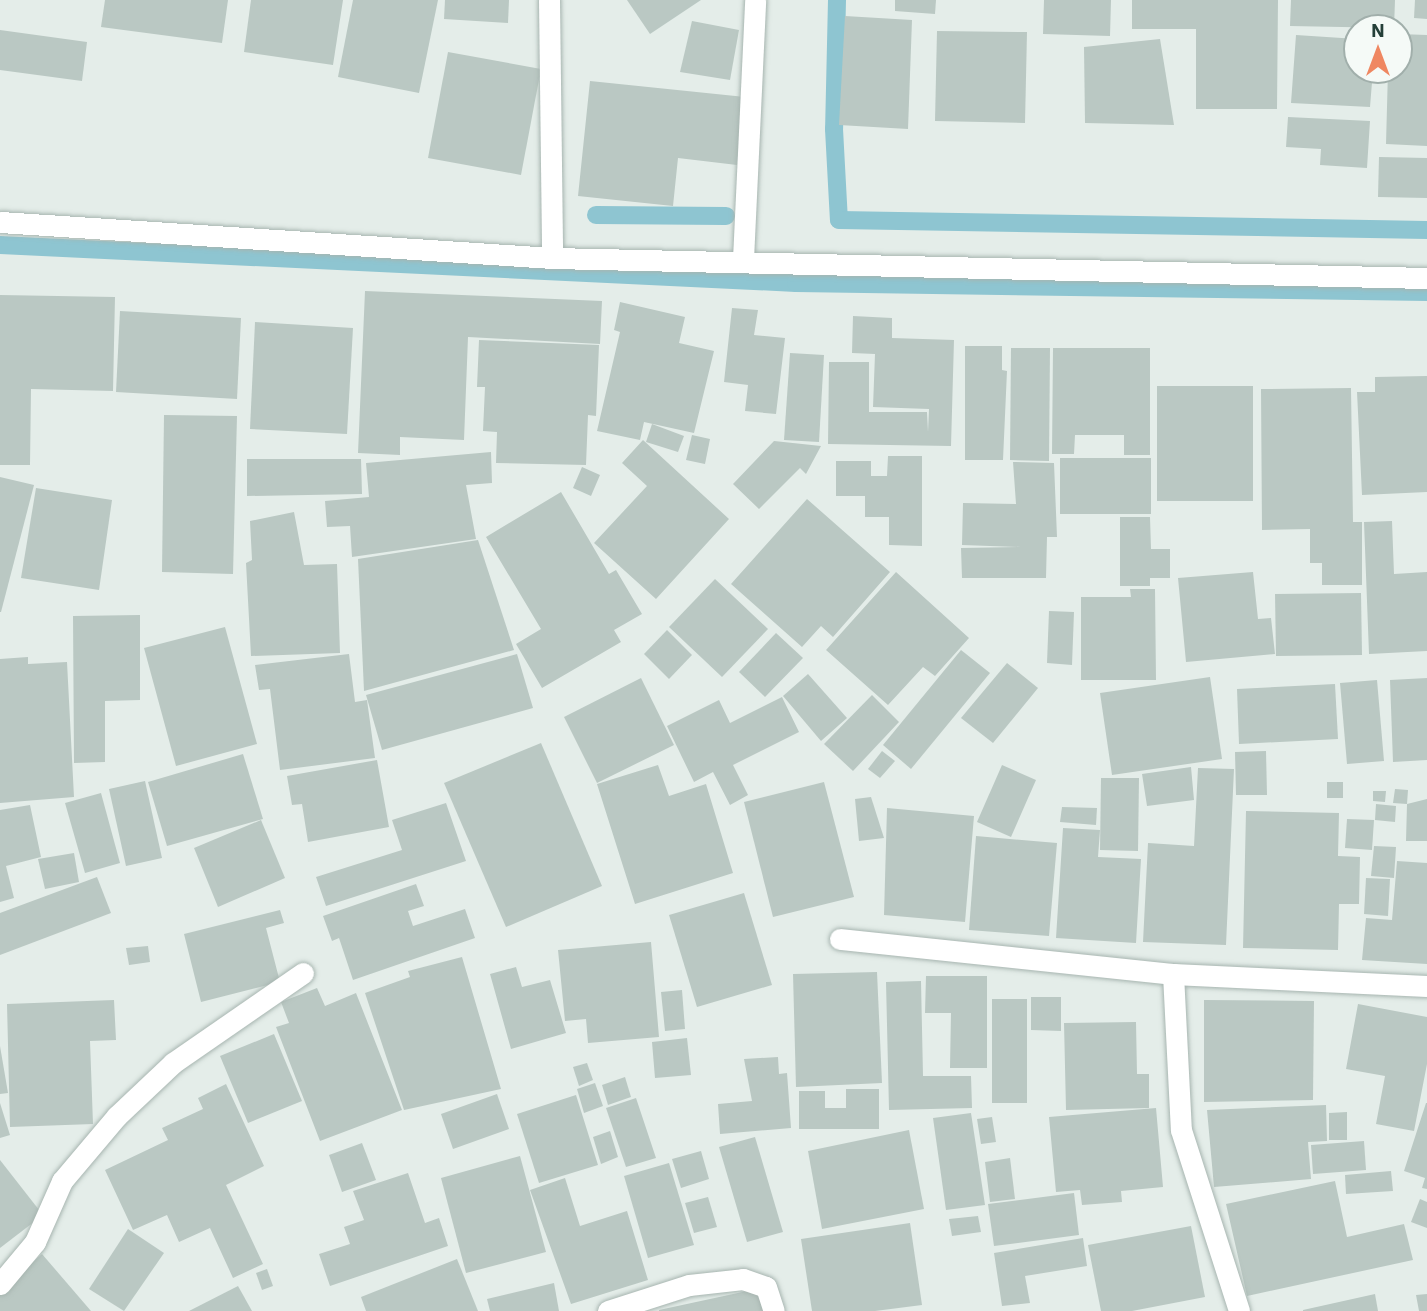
<!DOCTYPE html>
<html>
<head>
<meta charset="utf-8">
<style>
	body { margin:0 }
	#map { position:relative; width:1427px; height:1311px; overflow:hidden; background:#e4ede9; font-family:"IBM Plex Sans",sans-serif }
	div>[style] { position:absolute }
	[style*='--x'] { left:calc(var(--x)*1px); top:calc(var(--y)*1px); width:calc(var(--w)*1px); rotate:calc(var(--a)*1deg) }
	.stream>* { height:18px; margin:-9px; padding:0 9px; transform-origin:9px; border-radius:9px; background:#8ec5d1 }
	.building>* { inset:0; background:#bac8c3 }
	.roads { filter:drop-shadow(0 0 2px #a7b5b0) drop-shadow(0 0 2px #a7b5b0) }
	.minor>* { height:21px; margin:-10.5px; padding:0 10.5px; transform-origin:10.5px; border-radius:10.5px; background:#fff }
	span { translate:-50% -50%; white-space:nowrap; text-align:center; line-height:1.15; -webkit-text-stroke:7px #f5faf7; paint-order:stroke }
	.north { position:absolute; left:1343px; top:14px; width:70px; height:70px; box-sizing:border-box; background:#f5faf7; border:2px solid #a1afab; border-radius:50%; rotate:0deg; font-size:19px; font-weight:700; line-height:28px; text-align:center; color:#243f38 }
	.north::after { content:''; display:block; margin:auto; width:24px; height:32px; background:#ef8761; clip-path:polygon(50% 0,100% 100%,50% 72%,0 100%) }
</style>
</head>
<body>
<div id="map">
	<div class="stream">
		<div style="--x:837;--y:0;--w:129;--a:91.3"></div>
		<div style="--x:834;--y:129;--w:91;--a:86.9"></div>
		<div style="--x:839;--y:220;--w:588;--a:0.97"></div>
		<div style="--x:596;--y:215;--w:130;--a:0.4"></div>
		<div style="--x:0;--y:245;--w:797;--a:2.73"></div>
		<div style="--x:796;--y:283;--w:631;--a:0.82"></div>
	</div>
	<div class="building">
		<div style="clip-path:polygon(105px 0,228px 0,222px 43px,101px 27px)"></div>
		<div style="clip-path:polygon(251px 0,343px 0,333px 65px,244px 52px)"></div>
		<div style="clip-path:polygon(353px 0,438px 0,419px 93px,338px 77px)"></div>
		<div style="clip-path:polygon(445px 0,509px 0,508px 23px,444px 19px)"></div>
		<div style="clip-path:polygon(627px 0,701px 0,650px 34px)"></div>
		<div style="clip-path:polygon(895px 0,936px 0,935px 14px,895px 11px)"></div>
		<div style="clip-path:polygon(1044px 0,1111px 0,1110px 36px,1043px 34px)"></div>
		<div style="clip-path:polygon(1132px 0,1278px 0,1277px 109px,1196px 109px,1196px 29px,1132px 29px)"></div>
		<div style="clip-path:polygon(1291px 0,1395px 0,1394px 28px,1290px 26px)"></div>
		<div style="clip-path:polygon(1415px 0,1427px 0,1427px 19px,1414px 18px)"></div>
		<div style="clip-path:polygon(845px 16px,912px 20px,908px 129px,839px 125px)"></div>
		<div style="clip-path:polygon(692px 21px,739px 30px,730px 80px,680px 72px)"></div>
		<div style="clip-path:polygon(0 30px,87px 42px,82px 81px,0 70px)"></div>
		<div style="clip-path:polygon(937px 31px,1027px 32px,1025px 123px,935px 121px)"></div>
		<div style="clip-path:polygon(1399px 34px,1427px 35px,1427px 146px,1386px 144px,1388px 70px,1399px 70px)"></div>
		<div style="clip-path:polygon(1296px 35px,1357px 39px,1357px 70px,1373px 70px,1370px 107px,1291px 103px)"></div>
		<div style="clip-path:polygon(1160px 39px,1174px 125px,1085px 123px,1084px 47px)"></div>
		<div style="clip-path:polygon(448px 52px,541px 69px,521px 175px,428px 158px)"></div>
		<div style="clip-path:polygon(590px 81px,745px 97px,737px 165px,678px 158px,673px 206px,578px 196px)"></div>
		<div style="clip-path:polygon(1288px 117px,1370px 121px,1367px 168px,1320px 165px,1321px 149px,1286px 147px)"></div>
		<div style="clip-path:polygon(1379px 157px,1427px 158px,1427px 198px,1378px 197px)"></div>
		<div style="clip-path:polygon(365px 291px,602px 301px,600px 344px,468px 337px,464px 440px,400px 437px,400px 455px,358px 453px)"></div>
		<div style="clip-path:polygon(0 295px,115px 297px,113px 391px,31px 389px,30px 465px,0 465px)"></div>
		<div style="clip-path:polygon(620px 302px,685px 317px,679px 343px,714px 351px,694px 433px,644px 422px,640px 440px,597px 431px,620px 332px,614px 330px)"></div>
		<div style="clip-path:polygon(732px 308px,758px 310px,754px 335px,785px 338px,776px 414px,745px 411px,748px 385px,724px 382px)"></div>
		<div style="clip-path:polygon(120px 311px,241px 318px,237px 399px,116px 392px)"></div>
		<div style="clip-path:polygon(853px 316px,892px 318px,892px 338px,954px 340px,951px 446px,828px 444px,829px 362px,869px 362px,869px 412px,927px 412px,928px 432px,929px 409px,873px 407px,875px 354px,852px 353px)"></div>
		<div style="clip-path:polygon(255px 322px,353px 328px,347px 434px,250px 429px)"></div>
		<div style="clip-path:polygon(479px 340px,599px 345px,596px 416px,588px 415px,586px 465px,496px 463px,497px 432px,483px 431px,485px 387px,477px 387px)"></div>
		<div style="clip-path:polygon(965px 346px,1002px 346px,1002px 370px,1007px 371px,1003px 460px,965px 460px)"></div>
		<div style="clip-path:polygon(1011px 348px,1050px 348px,1049px 461px,1010px 460px)"></div>
		<div style="clip-path:polygon(1053px 348px,1150px 348px,1150px 455px,1124px 455px,1124px 435px,1075px 435px,1074px 454px,1052px 454px)"></div>
		<div style="clip-path:polygon(790px 353px,824px 355px,819px 442px,784px 440px)"></div>
		<div style="clip-path:polygon(1427px 376px,1427px 492px,1362px 495px,1357px 392px,1375px 392px,1375px 377px)"></div>
		<div style="clip-path:polygon(1157px 386px,1253px 386px,1253px 501px,1157px 501px)"></div>
		<div style="clip-path:polygon(1351px 388px,1353px 522px,1362px 522px,1362px 585px,1322px 585px,1322px 563px,1310px 563px,1310px 529px,1262px 530px,1261px 389px)"></div>
		<div style="clip-path:polygon(164px 415px,237px 416px,233px 574px,162px 572px)"></div>
		<div style="clip-path:polygon(652px 424px,684px 436px,678px 452px,646px 442px)"></div>
		<div style="clip-path:polygon(692px 435px,710px 439px,705px 464px,686px 460px)"></div>
		<div style="clip-path:polygon(643px 440px,729px 519px,656px 599px,594px 543px,647px 486px,622px 463px)"></div>
		<div style="clip-path:polygon(774px 441px,821px 446px,806px 474px,800px 468px,759px 509px,733px 484px)"></div>
		<div style="clip-path:polygon(491px 452px,492px 483px,466px 485px,476px 539px,352px 557px,350px 526px,327px 527px,325px 501px,369px 497px,366px 463px)"></div>
		<div style="clip-path:polygon(888px 456px,922px 456px,922px 546px,889px 545px,889px 517px,865px 517px,865px 496px,836px 496px,836px 461px,871px 461px,871px 476px,887px 476px)"></div>
		<div style="clip-path:polygon(1060px 458px,1151px 458px,1151px 514px,1060px 514px)"></div>
		<div style="clip-path:polygon(247px 459px,361px 459px,362px 494px,247px 496px)"></div>
		<div style="clip-path:polygon(1013px 462px,1054px 463px,1057px 537px,1047px 537px,1046px 578px,962px 578px,961px 548px,1021px 547px,962px 545px,963px 503px,1016px 504px)"></div>
		<div style="clip-path:polygon(582px 467px,600px 475px,591px 496px,573px 488px)"></div>
		<div style="clip-path:polygon(0 477px,34px 485px,1px 612px,0 612px)"></div>
		<div style="clip-path:polygon(36px 488px,112px 500px,99px 590px,21px 578px)"></div>
		<div style="clip-path:polygon(561px 492px,609px 574px,616px 570px,642px 614px,614px 630px,621px 642px,542px 688px,516px 644px,541px 629px,486px 537px)"></div>
		<div style="clip-path:polygon(807px 499px,890px 572px,833px 637px,821px 626px,802px 647px,731px 584px)"></div>
		<div style="clip-path:polygon(294px 512px,304px 565px,337px 564px,340px 653px,251px 656px,246px 563px,252px 560px,250px 521px)"></div>
		<div style="clip-path:polygon(1120px 517px,1150px 517px,1151px 549px,1170px 549px,1170px 578px,1150px 578px,1150px 586px,1120px 586px)"></div>
		<div style="clip-path:polygon(1392px 521px,1394px 574px,1427px 572px,1427px 651px,1369px 654px,1364px 522px)"></div>
		<div style="clip-path:polygon(478px 540px,514px 650px,364px 691px,358px 559px)"></div>
		<div style="clip-path:polygon(896px 572px,969px 638px,935px 676px,923px 667px,888px 705px,826px 650px)"></div>
		<div style="clip-path:polygon(1253px 572px,1258px 619px,1271px 618px,1275px 654px,1186px 662px,1178px 578px)"></div>
		<div style="clip-path:polygon(715px 579px,768px 629px,722px 677px,669px 627px)"></div>
		<div style="clip-path:polygon(1130px 589px,1155px 589px,1156px 680px,1081px 680px,1081px 597px,1131px 597px)"></div>
		<div style="clip-path:polygon(1361px 593px,1362px 655px,1276px 656px,1275px 594px)"></div>
		<div style="clip-path:polygon(1049px 611px,1074px 612px,1072px 665px,1047px 663px)"></div>
		<div style="clip-path:polygon(140px 615px,140px 700px,105px 701px,105px 762px,74px 763px,73px 616px)"></div>
		<div style="clip-path:polygon(225px 627px,257px 744px,176px 766px,144px 648px)"></div>
		<div style="clip-path:polygon(667px 630px,692px 655px,669px 679px,644px 654px)"></div>
		<div style="clip-path:polygon(776px 633px,803px 658px,765px 697px,739px 672px)"></div>
		<div style="clip-path:polygon(961px 650px,990px 673px,911px 769px,883px 745px)"></div>
		<div style="clip-path:polygon(349px 654px,355px 702px,367px 700px,375px 758px,280px 770px,270px 689px,259px 690px,255px 665px)"></div>
		<div style="clip-path:polygon(517px 654px,533px 708px,382px 750px,366px 695px)"></div>
		<div style="clip-path:polygon(28px 657px,28px 664px,67px 662px,74px 797px,0 803px,0 659px)"></div>
		<div style="clip-path:polygon(1007px 663px,1038px 688px,993px 743px,961px 718px)"></div>
		<div style="clip-path:polygon(808px 674px,847px 718px,821px 741px,783px 696px)"></div>
		<div style="clip-path:polygon(1210px 677px,1222px 759px,1112px 775px,1100px 693px)"></div>
		<div style="clip-path:polygon(641px 678px,674px 745px,597px 783px,564px 717px)"></div>
		<div style="clip-path:polygon(1427px 678px,1427px 760px,1393px 762px,1390px 680px)"></div>
		<div style="clip-path:polygon(1377px 680px,1384px 761px,1347px 764px,1340px 683px)"></div>
		<div style="clip-path:polygon(1335px 684px,1338px 739px,1239px 744px,1237px 689px)"></div>
		<div style="clip-path:polygon(872px 695px,899px 722px,853px 771px,824px 744px)"></div>
		<div style="clip-path:polygon(782px 697px,799px 732px,733px 765px,748px 795px,730px 805px,713px 772px,694px 782px,667px 726px,719px 700px,730px 723px)"></div>
		<div style="clip-path:polygon(541px 743px,602px 886px,506px 927px,444px 783px)"></div>
		<div style="clip-path:polygon(882px 751px,895px 761px,880px 778px,868px 769px)"></div>
		<div style="clip-path:polygon(1266px 751px,1267px 795px,1236px 795px,1235px 752px)"></div>
		<div style="clip-path:polygon(243px 754px,263px 819px,167px 846px,148px 782px)"></div>
		<div style="clip-path:polygon(377px 760px,389px 827px,308px 842px,302px 804px,292px 805px,287px 776px)"></div>
		<div style="clip-path:polygon(658px 765px,669px 796px,706px 784px,733px 873px,635px 904px,597px 784px)"></div>
		<div style="clip-path:polygon(1002px 765px,1036px 780px,1011px 837px,977px 822px)"></div>
		<div style="clip-path:polygon(1191px 767px,1194px 800px,1147px 806px,1142px 774px)"></div>
		<div style="clip-path:polygon(1198px 768px,1234px 769px,1226px 945px,1143px 942px,1148px 843px,1194px 846px)"></div>
		<div style="clip-path:polygon(1101px 778px,1139px 778px,1138px 851px,1100px 850px)"></div>
		<div style="clip-path:polygon(145px 781px,162px 858px,126px 866px,109px 789px)"></div>
		<div style="clip-path:polygon(824px 782px,854px 897px,773px 917px,744px 802px)"></div>
		<div style="clip-path:polygon(1327px 782px,1343px 782px,1343px 798px,1327px 798px)"></div>
		<div style="clip-path:polygon(1395px 789px,1408px 790px,1407px 804px,1427px 799px,1427px 841px,1406px 841px,1407px 804px,1393px 803px)"></div>
		<div style="clip-path:polygon(1373px 791px,1386px 791px,1385px 802px,1373px 801px)"></div>
		<div style="clip-path:polygon(101px 793px,120px 863px,85px 873px,65px 803px)"></div>
		<div style="clip-path:polygon(871px 797px,884px 838px,859px 841px,855px 799px)"></div>
		<div style="clip-path:polygon(446px 803px,466px 861px,326px 906px,316px 877px,402px 850px,392px 820px)"></div>
		<div style="clip-path:polygon(1376px 804px,1396px 806px,1395px 822px,1375px 820px)"></div>
		<div style="clip-path:polygon(30px 805px,41px 857px,6px 866px,14px 898px,0 902px,0 810px)"></div>
		<div style="clip-path:polygon(1062px 807px,1097px 808px,1096px 825px,1060px 822px)"></div>
		<div style="clip-path:polygon(887px 808px,974px 816px,965px 922px,884px 915px)"></div>
		<div style="clip-path:polygon(1246px 811px,1339px 813px,1338px 856px,1360px 857px,1359px 904px,1339px 904px,1338px 950px,1243px 948px)"></div>
		<div style="clip-path:polygon(1347px 819px,1374px 820px,1372px 850px,1345px 848px)"></div>
		<div style="clip-path:polygon(261px 820px,285px 878px,218px 907px,194px 848px)"></div>
		<div style="clip-path:polygon(1063px 828px,1100px 830px,1098px 857px,1141px 859px,1136px 943px,1056px 938px)"></div>
		<div style="clip-path:polygon(976px 836px,1057px 843px,1049px 936px,969px 930px)"></div>
		<div style="clip-path:polygon(1374px 846px,1396px 847px,1394px 878px,1371px 876px)"></div>
		<div style="clip-path:polygon(74px 853px,79px 882px,45px 889px,38px 859px)"></div>
		<div style="clip-path:polygon(1397px 861px,1427px 863px,1427px 964px,1362px 960px,1366px 918px,1392px 920px)"></div>
		<div style="clip-path:polygon(97px 877px,111px 913px,0 955px,0 913px)"></div>
		<div style="clip-path:polygon(1366px 878px,1390px 879px,1388px 916px,1364px 914px)"></div>
		<div style="clip-path:polygon(416px 884px,424px 906px,408px 911px,413px 926px,465px 909px,475px 938px,353px 980px,339px 938px,332px 941px,323px 916px)"></div>
		<div style="clip-path:polygon(744px 893px,772px 985px,697px 1007px,669px 915px)"></div>
		<div style="clip-path:polygon(280px 910px,284px 923px,266px 928px,280px 982px,201px 1002px,184px 934px)"></div>
		<div style="clip-path:polygon(651px 942px,659px 1037px,588px 1043px,586px 1019px,565px 1021px,558px 950px)"></div>
		<div style="clip-path:polygon(148px 946px,150px 962px,129px 965px,126px 948px)"></div>
		<div style="clip-path:polygon(462px 957px,501px 1089px,404px 1110px,365px 993px,410px 977px,408px 971px)"></div>
		<div style="clip-path:polygon(516px 967px,522px 987px,550px 980px,566px 1033px,511px 1049px,490px 974px)"></div>
		<div style="clip-path:polygon(877px 972px,882px 1083px,796px 1087px,793px 974px)"></div>
		<div style="clip-path:polygon(926px 976px,987px 976px,987px 1068px,950px 1068px,951px 1013px,925px 1013px)"></div>
		<div style="clip-path:polygon(921px 981px,923px 1076px,971px 1076px,972px 1108px,889px 1110px,886px 982px)"></div>
		<div style="clip-path:polygon(317px 988px,325px 1006px,356px 993px,402px 1110px,320px 1141px,276px 1027px,289px 1023px,281px 1002px)"></div>
		<div style="clip-path:polygon(682px 990px,685px 1029px,665px 1031px,661px 992px)"></div>
		<div style="clip-path:polygon(1031px 997px,1061px 997px,1061px 1031px,1031px 1030px)"></div>
		<div style="clip-path:polygon(992px 999px,1027px 999px,1027px 1103px,992px 1103px)"></div>
		<div style="clip-path:polygon(114px 1000px,116px 1040px,90px 1041px,93px 1124px,10px 1127px,7px 1004px)"></div>
		<div style="clip-path:polygon(1204px 1000px,1314px 1001px,1313px 1100px,1204px 1102px)"></div>
		<div style="clip-path:polygon(1358px 1004px,1427px 1017px,1427px 1064px,1414px 1131px,1376px 1124px,1385px 1076px,1346px 1069px)"></div>
		<div style="clip-path:polygon(1136px 1022px,1137px 1074px,1149px 1074px,1149px 1108px,1066px 1110px,1064px 1023px)"></div>
		<div style="clip-path:polygon(274px 1034px,302px 1101px,248px 1123px,220px 1056px)"></div>
		<div style="clip-path:polygon(687px 1038px,691px 1075px,655px 1078px,652px 1042px)"></div>
		<div style="clip-path:polygon(0 1046px,8px 1093px,0 1094px)"></div>
		<div style="clip-path:polygon(778px 1057px,779px 1074px,787px 1073px,791px 1128px,720px 1134px,718px 1104px,752px 1101px,744px 1059px)"></div>
		<div style="clip-path:polygon(587px 1063px,593px 1080px,579px 1086px,573px 1067px)"></div>
		<div style="clip-path:polygon(625px 1077px,631px 1097px,608px 1105px,602px 1085px)"></div>
		<div style="clip-path:polygon(595px 1083px,603px 1106px,584px 1113px,577px 1089px)"></div>
		<div style="clip-path:polygon(226px 1084px,264px 1166px,226px 1185px,263px 1264px,233px 1278px,210px 1228px,179px 1242px,167px 1215px,133px 1230px,105px 1170px,168px 1140px,162px 1128px,203px 1109px,198px 1098px)"></div>
		<div style="clip-path:polygon(846px 1089px,879px 1089px,879px 1129px,799px 1129px,799px 1091px,825px 1091px,825px 1108px,846px 1108px)"></div>
		<div style="clip-path:polygon(497px 1094px,509px 1129px,453px 1149px,441px 1114px)"></div>
		<div style="clip-path:polygon(576px 1095px,598px 1165px,539px 1183px,517px 1114px)"></div>
		<div style="clip-path:polygon(636px 1098px,656px 1158px,626px 1167px,606px 1108px)"></div>
		<div style="clip-path:polygon(0 1103px,10px 1135px,0 1138px)"></div>
		<div style="clip-path:polygon(1426px 1103px,1427px 1103px,1427px 1189px,1422px 1188px,1425px 1178px,1404px 1171px)"></div>
		<div style="clip-path:polygon(1326px 1105px,1327px 1141px,1308px 1142px,1311px 1179px,1214px 1187px,1207px 1110px)"></div>
		<div style="clip-path:polygon(1156px 1108px,1163px 1187px,1121px 1191px,1122px 1202px,1082px 1205px,1080px 1190px,1056px 1192px,1049px 1117px)"></div>
		<div style="clip-path:polygon(1347px 1112px,1347px 1140px,1329px 1140px,1329px 1113px)"></div>
		<div style="clip-path:polygon(971px 1113px,985px 1205px,946px 1210px,933px 1118px)"></div>
		<div style="clip-path:polygon(992px 1117px,996px 1142px,981px 1144px,977px 1119px)"></div>
		<div style="clip-path:polygon(909px 1130px,924px 1209px,822px 1229px,808px 1151px)"></div>
		<div style="clip-path:polygon(610px 1131px,618px 1157px,601px 1164px,593px 1137px)"></div>
		<div style="clip-path:polygon(755px 1137px,783px 1232px,747px 1242px,719px 1147px)"></div>
		<div style="clip-path:polygon(1364px 1141px,1366px 1170px,1313px 1174px,1311px 1145px)"></div>
		<div style="clip-path:polygon(362px 1143px,376px 1180px,342px 1192px,329px 1155px)"></div>
		<div style="clip-path:polygon(701px 1151px,709px 1179px,681px 1188px,672px 1159px)"></div>
		<div style="clip-path:polygon(520px 1156px,546px 1252px,466px 1273px,441px 1178px)"></div>
		<div style="clip-path:polygon(1010px 1158px,1015px 1199px,990px 1202px,985px 1162px)"></div>
		<div style="clip-path:polygon(0 1160px,43px 1215px,0 1248px)"></div>
		<div style="clip-path:polygon(669px 1163px,694px 1245px,648px 1258px,624px 1176px)"></div>
		<div style="clip-path:polygon(1391px 1171px,1393px 1191px,1346px 1194px,1345px 1175px)"></div>
		<div style="clip-path:polygon(408px 1173px,425px 1223px,439px 1218px,448px 1246px,330px 1286px,319px 1254px,350px 1244px,344px 1227px,364px 1220px,353px 1191px)"></div>
		<div style="clip-path:polygon(565px 1178px,580px 1226px,627px 1211px,648px 1280px,571px 1304px,530px 1190px)"></div>
		<div style="clip-path:polygon(1335px 1181px,1347px 1237px,1404px 1224px,1413px 1260px,1247px 1296px,1226px 1204px)"></div>
		<div style="clip-path:polygon(1074px 1193px,1079px 1235px,994px 1246px,988px 1204px)"></div>
		<div style="clip-path:polygon(708px 1197px,717px 1227px,694px 1233px,685px 1203px)"></div>
		<div style="clip-path:polygon(1420px 1199px,1427px 1202px,1427px 1228px,1411px 1222px)"></div>
		<div style="clip-path:polygon(978px 1216px,981px 1232px,952px 1236px,949px 1219px)"></div>
		<div style="clip-path:polygon(910px 1223px,922px 1305px,875px 1311px,812px 1311px,801px 1239px)"></div>
		<div style="clip-path:polygon(1191px 1226px,1205px 1297px,1132px 1311px,1101px 1311px,1088px 1245px)"></div>
		<div style="clip-path:polygon(128px 1229px,164px 1253px,124px 1311px,89px 1289px)"></div>
		<div style="clip-path:polygon(1083px 1238px,1087px 1266px,1025px 1276px,1030px 1303px,1002px 1306px,994px 1253px)"></div>
		<div style="clip-path:polygon(42px 1254px,91px 1311px,0 1311px,0 1291px)"></div>
		<div style="clip-path:polygon(457px 1259px,478px 1311px,366px 1311px,361px 1297px)"></div>
		<div style="clip-path:polygon(267px 1269px,273px 1286px,262px 1290px,256px 1273px)"></div>
		<div style="clip-path:polygon(554px 1283px,559px 1311px,490px 1311px,487px 1299px)"></div>
		<div style="clip-path:polygon(238px 1286px,252px 1311px,189px 1311px)"></div>
		<div style="clip-path:polygon(761px 1288px,766px 1311px,659px 1311px,659px 1310px)"></div>
		<div style="clip-path:polygon(1375px 1294px,1378px 1311px,1303px 1311px,1303px 1310px)"></div>
		<div style="clip-path:polygon(1427px 1294px,1427px 1311px,1419px 1311px,1416px 1295px)"></div>
	</div>
	<div class="roads">
		<div class="minor">
			<div style="--x:549;--y:0;--w:258;--a:89.3"></div>
			<div style="--x:0;--y:222;--w:553;--a:3.73"></div>
			<div style="--x:552;--y:258;--w:875;--a:1.31"></div>
			<div style="--x:743;--y:259;--w:259;--a:-87.3"></div>
			<div style="--x:840;--y:939;--w:335;--a:6"></div>
			<div style="--x:1173;--y:974;--w:254;--a:2.7"></div>
			<div style="--x:1173;--y:974;--w:156;--a:87.1"></div>
			<div style="--x:1181;--y:1130;--w:190;--a:72.2"></div>
			<div style="--x:0;--y:1284;--w:55;--a:-50.2"></div>
			<div style="--x:35;--y:1242;--w:67;--a:-66.1"></div>
			<div style="--x:62;--y:1181;--w:85;--a:-49.8"></div>
			<div style="--x:117;--y:1116;--w:77;--a:-43.4"></div>
			<div style="--x:173;--y:1063;--w:158;--a:-34.7"></div>
			<div style="--x:608;--y:1311;--w:85;--a:-17.8"></div>
			<div style="--x:689;--y:1285;--w:54;--a:-6.3"></div>
			<div style="--x:743;--y:1279;--w:24;--a:19"></div>
			<div style="--x:766;--y:1287;--w:25;--a:72"></div>
		</div>
	</div>
	<div class="north">N</div>
</div>
</body>
</html>
